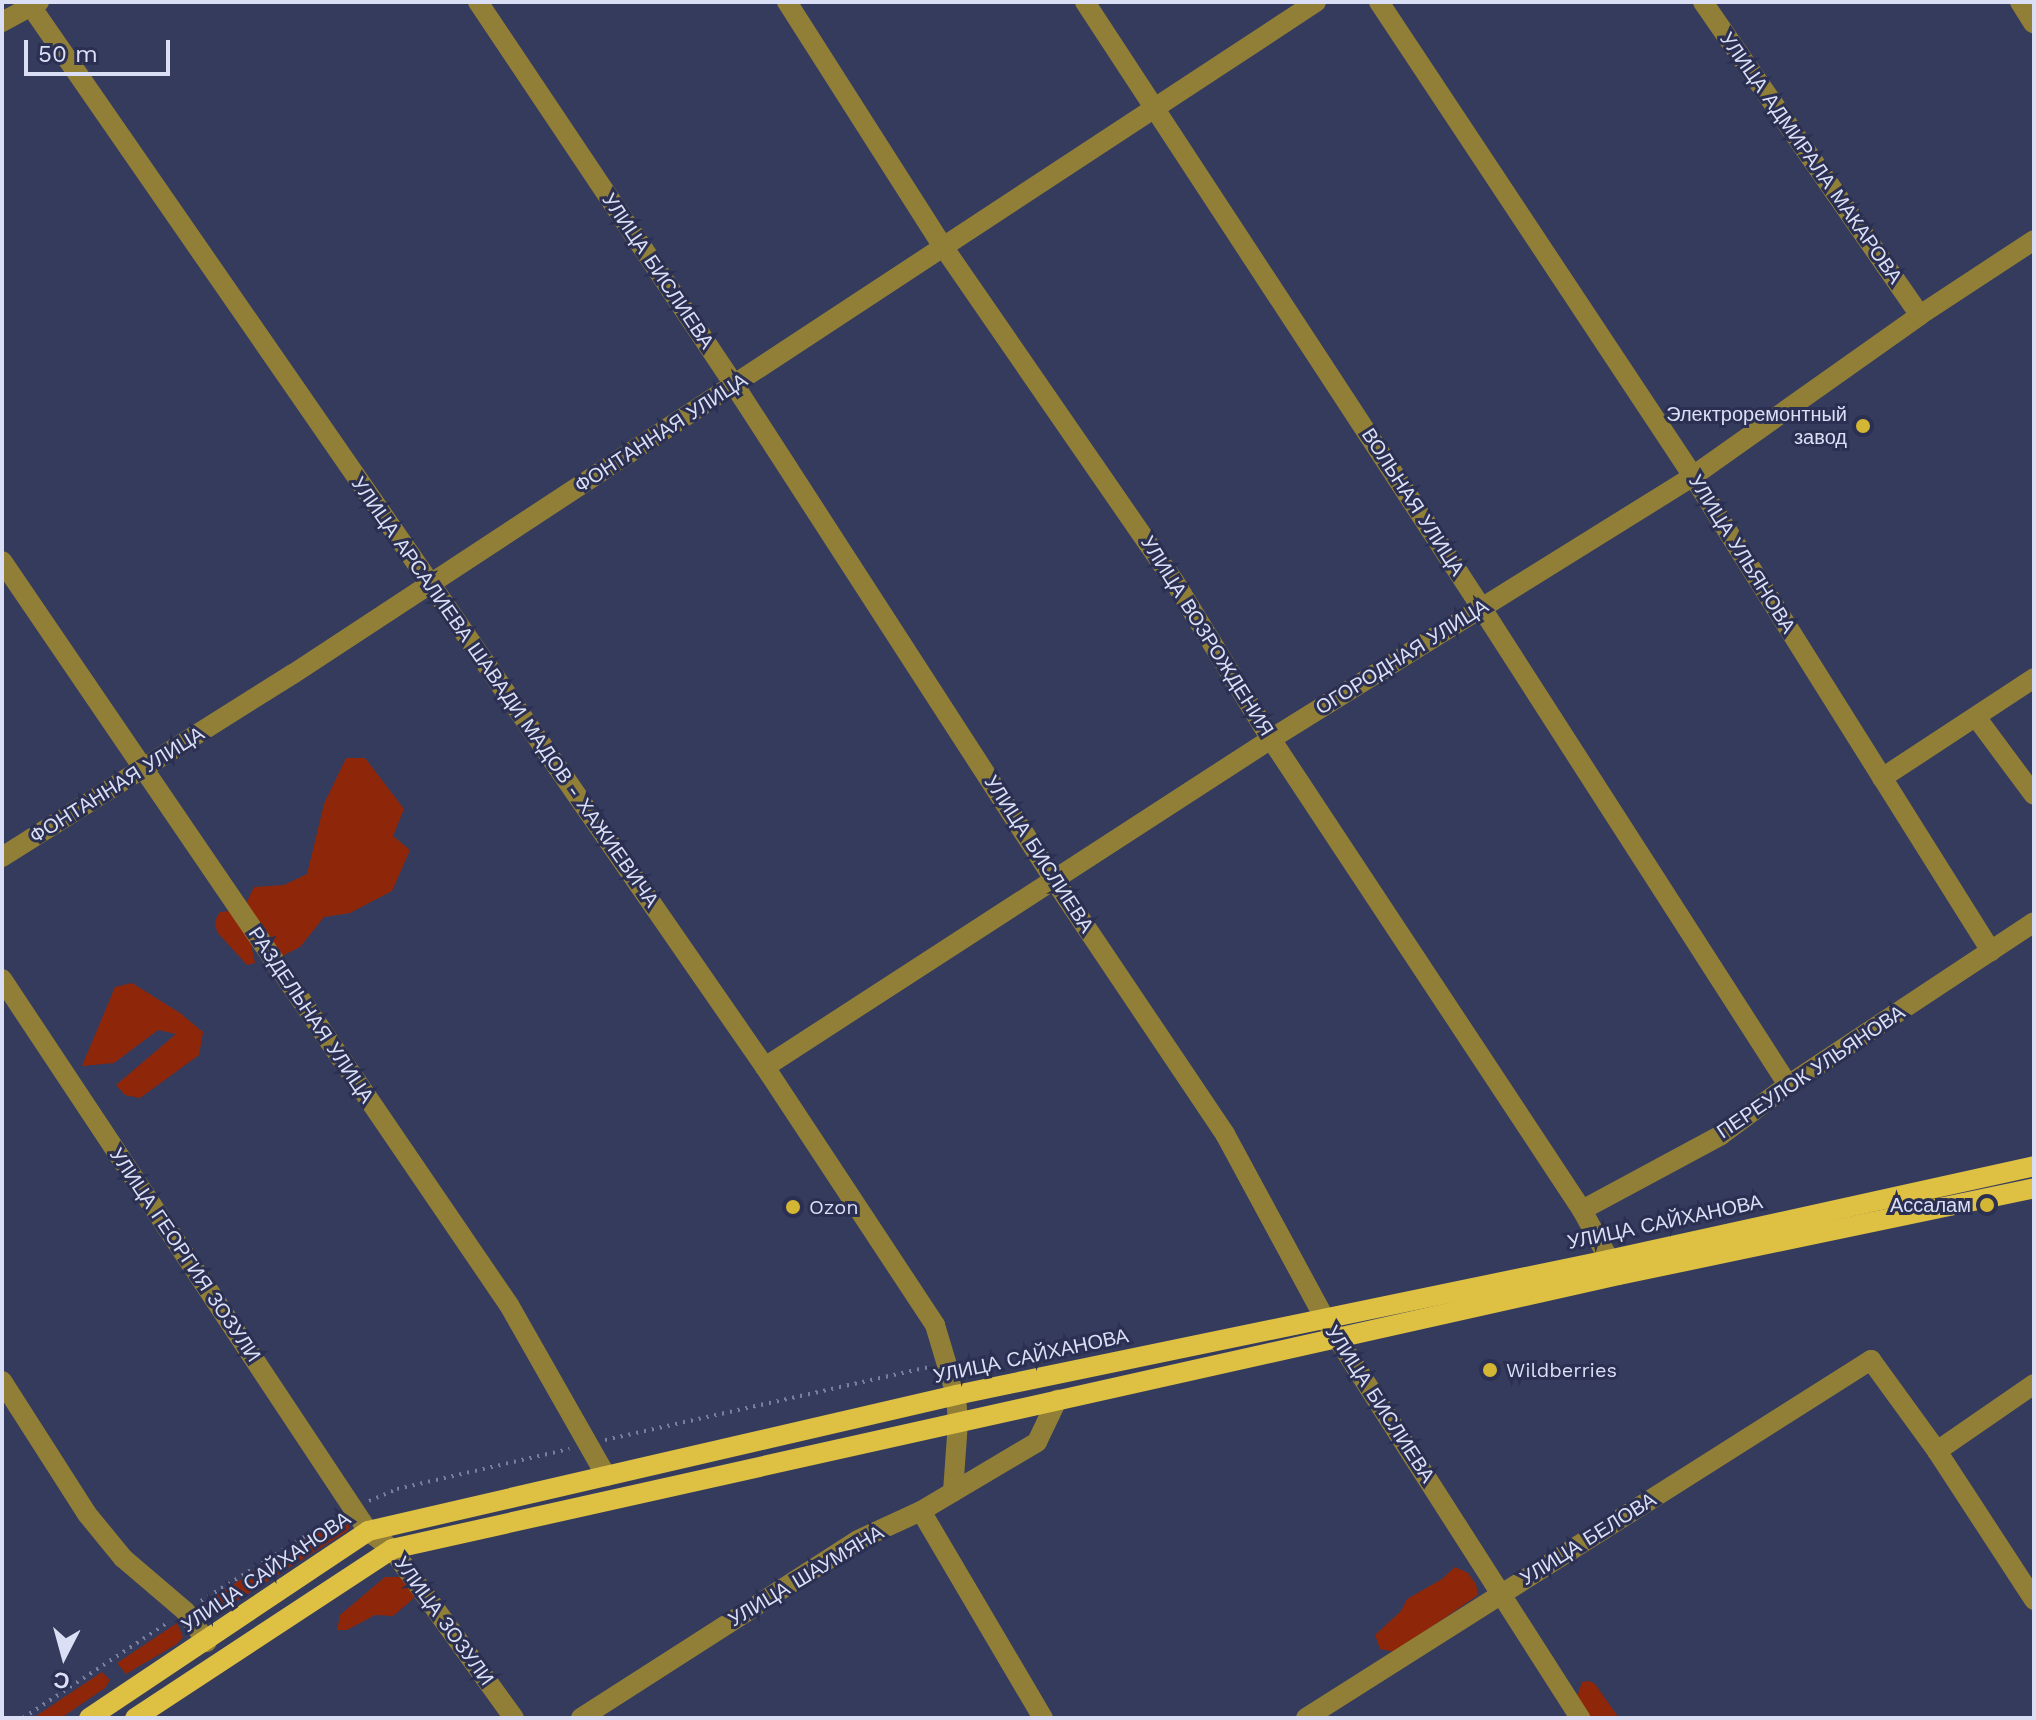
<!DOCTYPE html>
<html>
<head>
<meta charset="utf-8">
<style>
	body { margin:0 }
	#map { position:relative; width:2036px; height:1720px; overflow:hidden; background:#343b5d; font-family:"Work Sans",sans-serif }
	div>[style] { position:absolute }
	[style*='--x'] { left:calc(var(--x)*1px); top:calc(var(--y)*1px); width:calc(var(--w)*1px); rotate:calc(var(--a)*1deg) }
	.green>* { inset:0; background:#8e270a }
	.path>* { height:4px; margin-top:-2px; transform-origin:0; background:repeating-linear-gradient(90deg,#797f9c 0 2px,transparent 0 8px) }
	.minor>* { height:20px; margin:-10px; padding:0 10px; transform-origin:10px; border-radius:10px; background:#917f37 }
	.major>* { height:20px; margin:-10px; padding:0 10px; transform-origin:10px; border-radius:10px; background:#dec042 }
	.dots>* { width:22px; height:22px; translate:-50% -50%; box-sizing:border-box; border:4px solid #2b3052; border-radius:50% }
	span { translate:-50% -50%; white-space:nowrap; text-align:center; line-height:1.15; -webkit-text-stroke:6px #2b3052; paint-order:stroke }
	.street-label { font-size:20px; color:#dadff5 }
	.poi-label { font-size:20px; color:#dadff5 }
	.right { translate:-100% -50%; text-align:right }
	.left { translate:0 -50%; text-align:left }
	.frame { position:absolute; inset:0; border:4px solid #dadff5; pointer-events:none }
	.north { position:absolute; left:24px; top:1616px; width:80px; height:80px; -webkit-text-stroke:6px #2b3052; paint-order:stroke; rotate:186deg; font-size:22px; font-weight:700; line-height:32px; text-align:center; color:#dadff5 }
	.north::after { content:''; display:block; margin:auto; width:28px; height:36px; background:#dadff5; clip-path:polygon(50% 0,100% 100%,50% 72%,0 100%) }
	.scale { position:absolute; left:24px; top:40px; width:146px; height:36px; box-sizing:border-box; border:4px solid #dadff5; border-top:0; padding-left:10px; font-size:24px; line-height:28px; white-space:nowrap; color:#dadff5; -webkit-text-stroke:6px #2b3052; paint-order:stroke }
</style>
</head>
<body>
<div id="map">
	<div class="green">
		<div style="clip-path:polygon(346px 758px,365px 758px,404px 809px,393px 836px,410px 850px,392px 891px,350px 913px,324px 917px,300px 947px,278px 958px,244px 907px,254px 887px,284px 885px,307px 874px,324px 804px)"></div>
		<div style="clip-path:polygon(230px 911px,250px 939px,255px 963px,247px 965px,217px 932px,215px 921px,220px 912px)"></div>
		<div style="clip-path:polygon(132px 983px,180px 1013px,203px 1032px,199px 1055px,140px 1098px,125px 1095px,116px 1085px,176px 1034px,158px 1030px,114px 1063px,82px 1066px,115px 987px)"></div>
		<div style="clip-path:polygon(346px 1518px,350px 1527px,346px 1532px,203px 1622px,195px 1609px,305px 1538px)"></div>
		<div style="clip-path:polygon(1455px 1567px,1468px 1573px,1476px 1584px,1478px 1595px,1395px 1652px,1380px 1649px,1375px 1635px,1401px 1611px,1407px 1599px,1442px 1579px)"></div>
		<div style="clip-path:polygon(385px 1577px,400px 1577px,409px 1583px,414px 1598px,393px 1616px,375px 1615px,347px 1630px,337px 1630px,340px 1615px)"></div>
		<div style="clip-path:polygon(177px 1623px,183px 1637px,177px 1644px,126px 1674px,117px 1663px)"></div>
		<div style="clip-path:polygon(102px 1672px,110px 1680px,105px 1688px,61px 1718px,33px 1718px)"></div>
		<div style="clip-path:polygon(1589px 1681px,1595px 1684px,1619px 1718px,1587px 1718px,1577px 1697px,1582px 1682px)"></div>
	</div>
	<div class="path">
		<div style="--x:605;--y:1440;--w:331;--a:-12.7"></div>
		<div style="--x:369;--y:1501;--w:30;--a:-23"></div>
		<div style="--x:397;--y:1489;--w:177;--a:-13.1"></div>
		<div style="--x:201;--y:1601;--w:159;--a:-31.9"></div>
		<div style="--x:23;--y:1718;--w:176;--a:-33.4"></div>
	</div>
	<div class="minor">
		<div style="--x:28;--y:2;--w:1295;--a:55.32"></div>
		<div style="--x:765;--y:1067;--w:309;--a:56.6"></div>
		<div style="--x:935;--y:1325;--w:73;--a:73.3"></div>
		<div style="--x:956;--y:1395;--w:27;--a:86"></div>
		<div style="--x:958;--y:1422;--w:70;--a:94.1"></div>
		<div style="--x:478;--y:2;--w:462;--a:56.2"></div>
		<div style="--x:735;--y:386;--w:589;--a:57.12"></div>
		<div style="--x:1055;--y:881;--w:305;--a:56.1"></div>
		<div style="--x:1225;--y:1134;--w:210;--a:61.6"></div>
		<div style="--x:1325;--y:1319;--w:474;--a:57.4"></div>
		<div style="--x:787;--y:2;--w:288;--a:57.5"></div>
		<div style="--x:942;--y:245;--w:408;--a:55.4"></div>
		<div style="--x:1174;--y:581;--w:185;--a:58.5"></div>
		<div style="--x:1271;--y:739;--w:564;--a:56.56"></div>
		<div style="--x:1582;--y:1210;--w:71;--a:61.3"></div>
		<div style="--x:1085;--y:2;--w:723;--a:56.79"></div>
		<div style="--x:1481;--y:607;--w:568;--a:57.29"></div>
		<div style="--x:1379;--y:2;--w:569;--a:56.48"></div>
		<div style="--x:1693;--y:476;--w:561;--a:57.9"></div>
		<div style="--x:1703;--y:2;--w:381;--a:55.3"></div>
		<div style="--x:2020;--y:2;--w:25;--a:58"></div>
		<div style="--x:2;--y:22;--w:42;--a:-28.4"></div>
		<div style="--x:2;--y:561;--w:900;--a:55.73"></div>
		<div style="--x:509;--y:1305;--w:197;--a:60.4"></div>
		<div style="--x:1976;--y:717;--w:97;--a:53.4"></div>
		<div style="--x:1882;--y:778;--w:182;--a:-33.3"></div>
		<div style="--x:2;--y:857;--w:344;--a:-32.2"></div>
		<div style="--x:293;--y:674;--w:1224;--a:-33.3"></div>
		<div style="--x:2;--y:979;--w:662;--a:56.45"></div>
		<div style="--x:368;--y:1531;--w:30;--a:37"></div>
		<div style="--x:392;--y:1549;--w:208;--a:54.2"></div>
		<div style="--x:765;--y:1067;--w:603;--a:-32.95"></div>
		<div style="--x:1271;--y:739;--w:497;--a:-31.9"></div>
		<div style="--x:1693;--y:476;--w:278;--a:-35.3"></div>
		<div style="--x:1920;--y:315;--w:136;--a:-33.3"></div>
		<div style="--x:1582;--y:1210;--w:158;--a:-28.3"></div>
		<div style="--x:1721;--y:1135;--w:84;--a:-36.7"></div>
		<div style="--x:1788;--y:1085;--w:295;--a:-33.5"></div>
		<div style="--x:2;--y:1381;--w:158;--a:57.4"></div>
		<div style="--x:87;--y:1514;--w:57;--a:50.7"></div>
		<div style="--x:123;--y:1558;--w:82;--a:40.5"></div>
		<div style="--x:185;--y:1611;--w:38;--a:55"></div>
		<div style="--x:1937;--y:1451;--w:118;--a:-34.6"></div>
		<div style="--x:921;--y:1511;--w:240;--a:59.5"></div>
		<div style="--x:581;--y:1718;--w:329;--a:-32.7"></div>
		<div style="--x:858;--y:1540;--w:69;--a:-24.7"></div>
		<div style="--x:921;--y:1511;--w:135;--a:-30.7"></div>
		<div style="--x:1037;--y:1442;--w:47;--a:-64.5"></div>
		<div style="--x:1306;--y:1718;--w:669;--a:-32.36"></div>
		<div style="--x:1871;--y:1360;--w:112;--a:54"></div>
		<div style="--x:1937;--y:1451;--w:178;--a:56.9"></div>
	</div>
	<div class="major">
		<div style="--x:89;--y:1718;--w:336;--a:-33.8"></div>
		<div style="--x:368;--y:1531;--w:604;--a:-13.02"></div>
		<div style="--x:956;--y:1395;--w:666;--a:-11.7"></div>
		<div style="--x:1608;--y:1260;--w:436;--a:-12.4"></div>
		<div style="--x:135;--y:1718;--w:308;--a:-33.3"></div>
		<div style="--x:392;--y:1549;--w:1257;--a:-12.59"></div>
		<div style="--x:1619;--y:1275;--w:424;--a:-11.8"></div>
	</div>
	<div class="dots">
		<div style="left:1863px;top:426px;background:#d4b635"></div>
		<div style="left:1987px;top:1205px;background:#d4b635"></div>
		<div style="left:793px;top:1207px;background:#d4b635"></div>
		<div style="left:1490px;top:1370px;background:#d4b635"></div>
	</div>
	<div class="street-label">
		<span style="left:1811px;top:158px;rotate:55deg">УЛИЦА АДМИРАЛА МАКАРОВА</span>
		<span style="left:658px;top:271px;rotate:56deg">УЛИЦА БИСЛИЕВА</span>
		<span style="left:661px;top:433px;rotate:-33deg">ФОНТАННАЯ УЛИЦА</span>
		<span style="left:1413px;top:502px;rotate:57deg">ВОЛЬНАЯ УЛИЦА</span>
		<span style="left:1742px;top:554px;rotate:58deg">УЛИЦА УЛЬЯНОВА</span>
		<span style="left:1207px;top:636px;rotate:58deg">УЛИЦА ВОЗРОЖДЕНИЯ</span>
		<span style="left:1402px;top:657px;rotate:-32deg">ОГОРОДНАЯ УЛИЦА</span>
		<span style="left:505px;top:692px;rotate:55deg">УЛИЦА АРСАЛИЕВА ШАВАДИ МАДОВ - ХАЖИЕВИЧА</span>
		<span style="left:117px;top:785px;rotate:-32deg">ФОНТАННАЯ УЛИЦА</span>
		<span style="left:1039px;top:854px;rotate:57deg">УЛИЦА БИСЛИЕВА</span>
		<span style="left:311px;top:1015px;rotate:56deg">РАЗДЕЛЬНАЯ УЛИЦА</span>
		<span style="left:1811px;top:1072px;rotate:-34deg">ПЕРЕУЛОК УЛЬЯНОВА</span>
		<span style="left:1665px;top:1222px;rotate:-12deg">УЛИЦА САЙХАНОВА</span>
		<span style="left:185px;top:1255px;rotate:56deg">УЛИЦА ГЕОРГИЯ ЗОЗУЛИ</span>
		<span style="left:1031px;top:1356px;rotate:-12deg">УЛИЦА САЙХАНОВА</span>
		<span style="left:1380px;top:1404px;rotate:57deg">УЛИЦА БИСЛИЕВА</span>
		<span style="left:1588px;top:1539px;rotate:-32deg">УЛИЦА БЕЛОВА</span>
		<span style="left:266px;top:1572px;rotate:-34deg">УЛИЦА САЙХАНОВА</span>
		<span style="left:806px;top:1576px;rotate:-31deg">УЛИЦА ШАУМЯНА</span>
		<span style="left:444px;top:1621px;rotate:54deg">УЛИЦА ЗОЗУЛИ</span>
	</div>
	<div class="poi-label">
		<span class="right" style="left:1847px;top:426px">Электроремонтный<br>завод</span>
		<span class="right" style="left:1971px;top:1205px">Ассалам</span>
		<span class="left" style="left:809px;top:1207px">Ozon</span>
		<span class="left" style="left:1506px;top:1370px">Wildberries</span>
	</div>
	<div class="frame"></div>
	<div class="north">С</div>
	<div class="scale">50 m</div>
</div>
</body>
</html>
